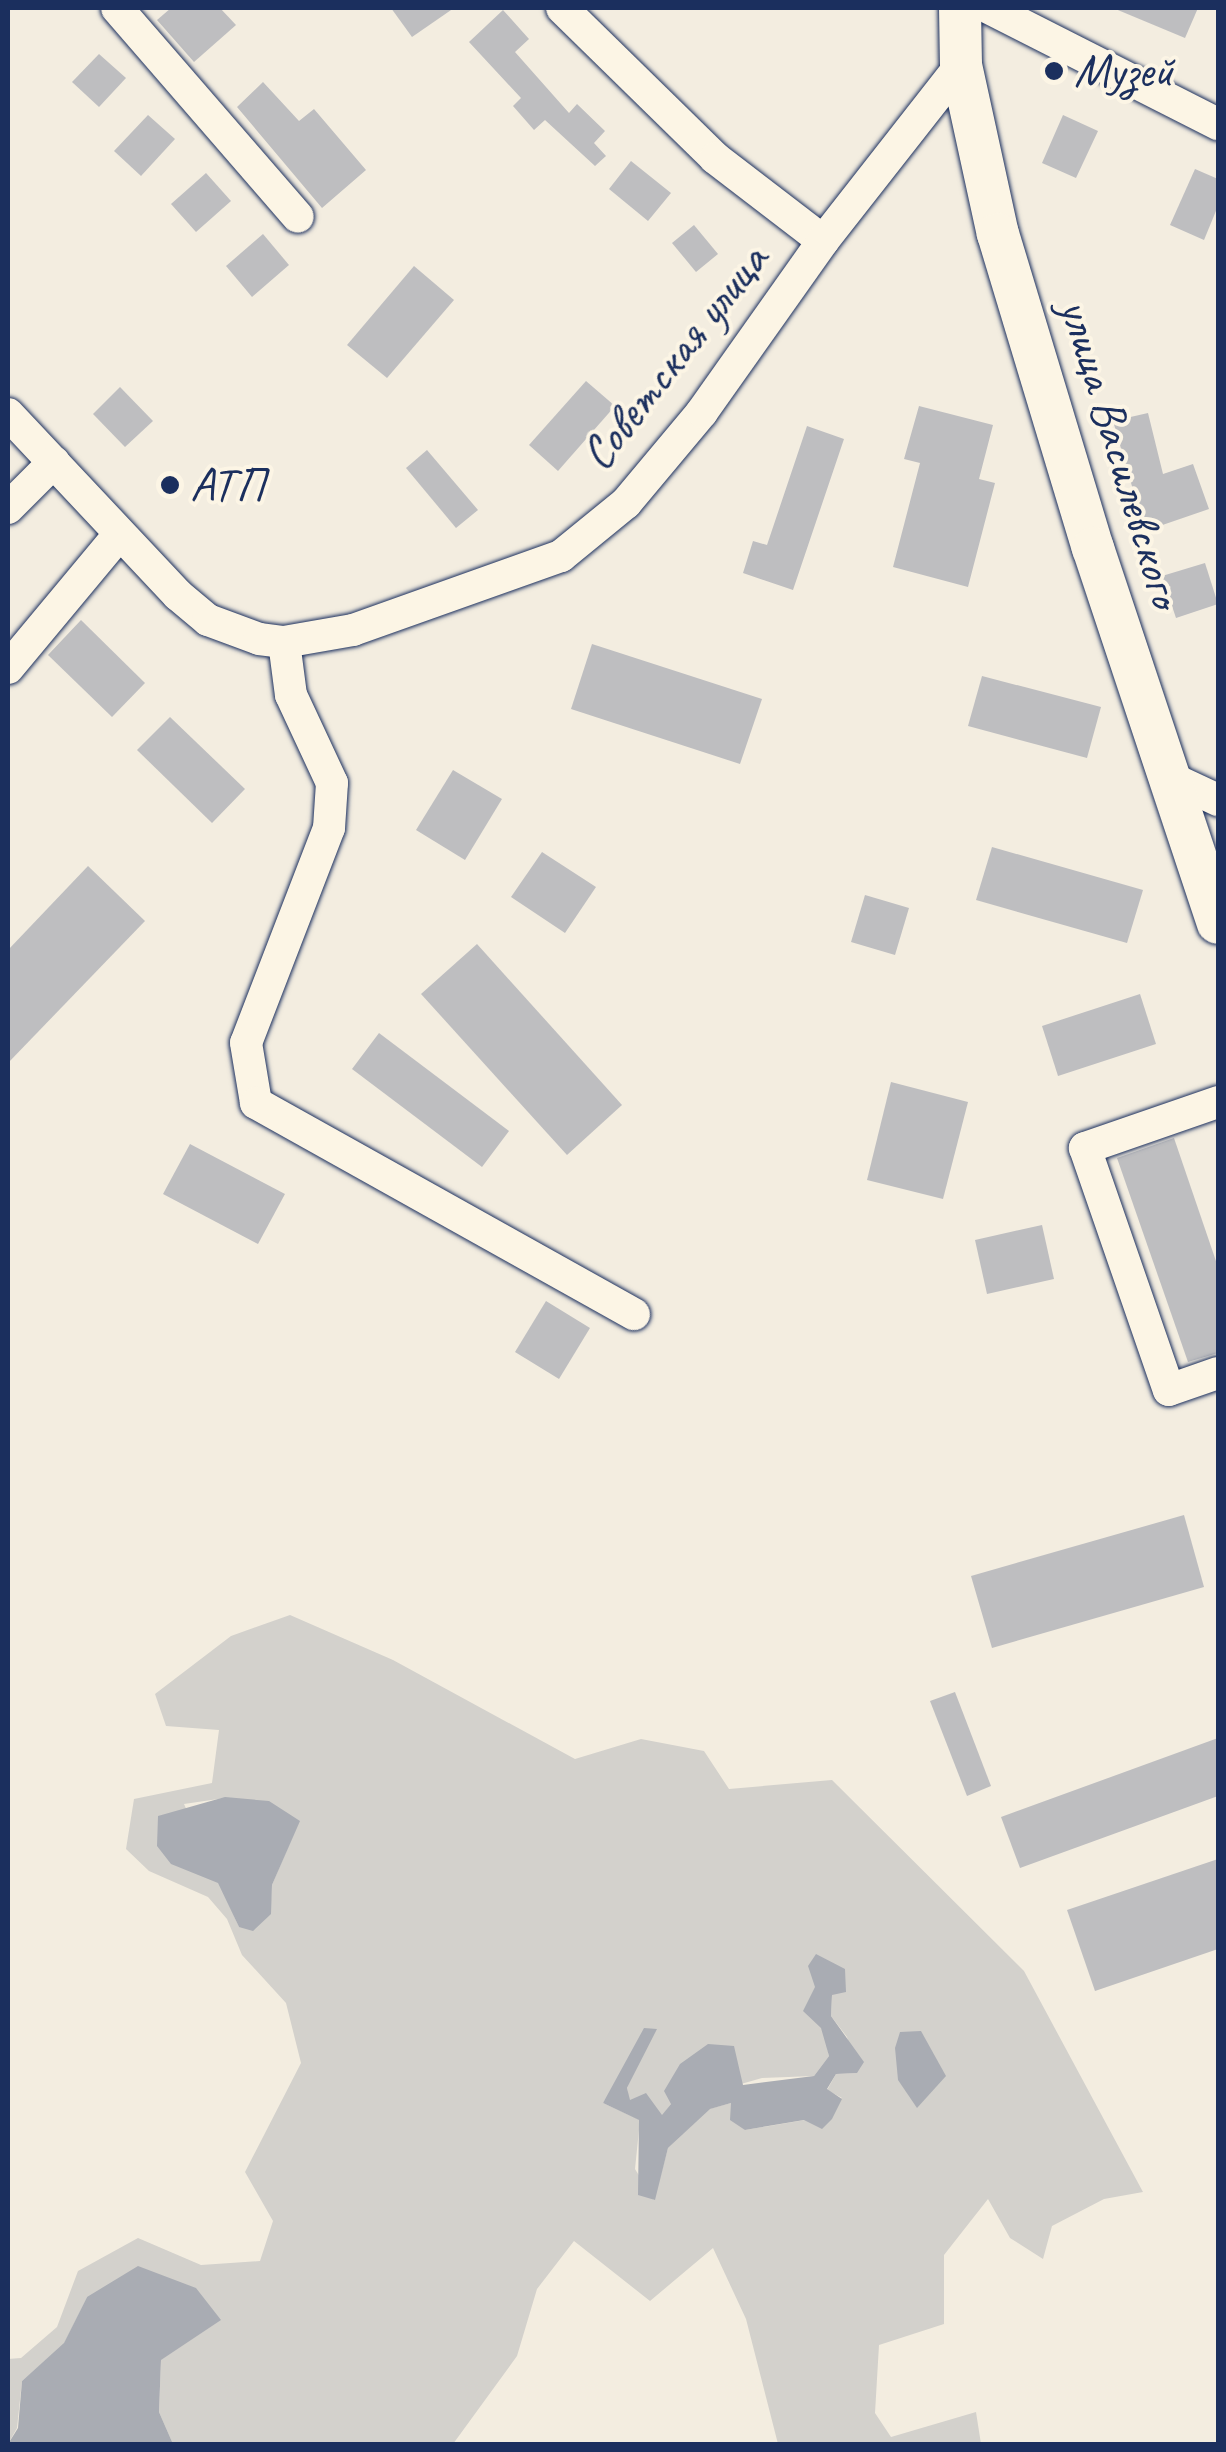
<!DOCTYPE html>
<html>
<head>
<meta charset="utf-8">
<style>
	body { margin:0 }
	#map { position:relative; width:1226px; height:2452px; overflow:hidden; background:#f3ede0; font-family:Caveat,sans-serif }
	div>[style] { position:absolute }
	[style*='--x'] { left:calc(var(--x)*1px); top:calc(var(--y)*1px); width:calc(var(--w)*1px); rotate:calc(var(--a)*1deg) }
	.green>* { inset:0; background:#d3d1cc }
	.water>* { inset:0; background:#a9acb3 }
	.building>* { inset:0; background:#bebec0 }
	.roads { filter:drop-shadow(0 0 2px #1b2f5e) drop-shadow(0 0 2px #1b2f5e) }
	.minor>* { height:32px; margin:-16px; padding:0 16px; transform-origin:16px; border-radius:16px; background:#fcf5e5 }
	.major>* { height:42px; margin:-21px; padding:0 21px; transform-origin:21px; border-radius:21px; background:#fcf5e5 }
	.dots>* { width:28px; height:28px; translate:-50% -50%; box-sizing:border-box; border:5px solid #fcf5e5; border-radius:50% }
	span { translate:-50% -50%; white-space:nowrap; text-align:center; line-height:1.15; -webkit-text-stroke:8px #fcf5e5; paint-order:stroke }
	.poi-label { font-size:48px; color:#1b2f5e }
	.left { translate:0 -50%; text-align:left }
	.street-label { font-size:48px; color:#1b2f5e }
	.frame { position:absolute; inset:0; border:10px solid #1b2f5e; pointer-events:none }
</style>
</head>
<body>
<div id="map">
	<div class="green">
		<div style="clip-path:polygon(evenodd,290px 1615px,393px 1660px,575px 1759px,641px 1739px,704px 1751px,729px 1789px,832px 1780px,1024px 1971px,1143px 2192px,1104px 2199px,1052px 2226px,1043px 2259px,1010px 2238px,988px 2199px,944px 2255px,944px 2324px,879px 2345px,875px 2413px,891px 2437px,976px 2412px,981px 2444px,778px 2444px,746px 2319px,713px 2248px,650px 2301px,574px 2241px,537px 2289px,517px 2356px,453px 2444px,173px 2444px,159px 2412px,161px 2360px,87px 2297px,64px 2344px,22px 2381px,17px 2428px,8px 2444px,8px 2359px,21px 2358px,57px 2327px,78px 2271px,138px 2238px,201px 2265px,260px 2261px,273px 2221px,245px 2172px,301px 2063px,286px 2003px,242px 1955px,227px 1919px,208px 1897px,149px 1871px,126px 1849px,134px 1799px,212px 1783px,219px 1730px,166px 1726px,155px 1694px,231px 1636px,290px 1615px,225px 1798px,268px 1802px,299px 1821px,272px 1885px,270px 1914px,239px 1927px,184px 1804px,225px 1798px,290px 1615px,815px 1987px,832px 1995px,831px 2016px,847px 2037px,857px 2073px,836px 2074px,827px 2090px,842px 2098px,805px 2120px,745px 2130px,731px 2103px,709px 2109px,668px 2148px,654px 2200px,635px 2169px,640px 2120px,603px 2103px,656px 2029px,627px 2088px,629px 2101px,662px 2116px,671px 2104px,762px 2078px,814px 2076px,829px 2056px,815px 1987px)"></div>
	</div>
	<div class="water">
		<div style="clip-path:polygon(225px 1797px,269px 1801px,300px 1821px,272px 1885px,271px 1914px,253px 1931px,239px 1927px,218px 1883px,171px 1864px,157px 1846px,158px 1816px)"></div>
		<div style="clip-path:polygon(816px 1954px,845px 1969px,846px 1992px,832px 1995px,831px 2016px,864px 2062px,857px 2073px,836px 2074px,827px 2089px,842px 2099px,832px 2119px,822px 2129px,804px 2120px,745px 2130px,730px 2120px,731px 2103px,710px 2109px,668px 2148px,655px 2200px,638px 2195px,639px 2120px,603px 2103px,644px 2028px,657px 2029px,627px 2088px,630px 2100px,646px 2093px,662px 2115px,671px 2104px,664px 2091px,680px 2064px,708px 2044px,734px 2046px,743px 2085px,814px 2076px,829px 2056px,821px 2028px,803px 2011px,815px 1987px,808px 1966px)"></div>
		<div style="clip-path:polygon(921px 2031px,946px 2076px,917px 2108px,898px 2080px,895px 2048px,900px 2032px)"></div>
		<div style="clip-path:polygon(138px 2266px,196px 2288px,221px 2320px,161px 2360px,159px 2412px,173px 2444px,8px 2444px,18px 2428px,22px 2381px,64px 2343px,87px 2297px)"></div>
	</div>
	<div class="building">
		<div style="clip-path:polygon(171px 8px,220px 8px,236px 25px,194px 62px,157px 20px)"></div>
		<div style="clip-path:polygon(391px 8px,454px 8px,412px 37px)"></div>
		<div style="clip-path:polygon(1113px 8px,1198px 8px,1185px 38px)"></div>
		<div style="clip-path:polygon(503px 10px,529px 39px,515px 52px,569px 113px,577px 104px,605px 131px,594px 143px,606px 156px,595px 166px,545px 120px,534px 130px,513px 106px,521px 98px,469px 42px)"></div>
		<div style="clip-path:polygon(99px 54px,126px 78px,99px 107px,72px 82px)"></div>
		<div style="clip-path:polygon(263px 82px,299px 121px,314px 109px,366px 170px,322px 208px,237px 107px)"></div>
		<div style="clip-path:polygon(148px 115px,175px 139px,141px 176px,114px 151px)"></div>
		<div style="clip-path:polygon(1063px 115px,1098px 131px,1076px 178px,1042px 163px)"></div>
		<div style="clip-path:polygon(631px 161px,671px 193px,648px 221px,609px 189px)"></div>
		<div style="clip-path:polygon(1195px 169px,1218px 179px,1218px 206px,1204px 240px,1170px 225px)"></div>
		<div style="clip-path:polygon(206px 173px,231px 201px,196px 232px,171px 204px)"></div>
		<div style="clip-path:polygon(694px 225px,718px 254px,696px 272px,672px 243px)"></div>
		<div style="clip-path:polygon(263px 234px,289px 265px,252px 297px,226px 266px)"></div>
		<div style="clip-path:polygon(414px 266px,454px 300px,387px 378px,347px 345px)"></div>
		<div style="clip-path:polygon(586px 381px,615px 406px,558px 471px,529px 445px)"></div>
		<div style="clip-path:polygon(120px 387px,153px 421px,125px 447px,93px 414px)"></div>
		<div style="clip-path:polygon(919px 406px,993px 425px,979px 479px,995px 483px,968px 587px,893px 567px,920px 463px,904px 459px)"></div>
		<div style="clip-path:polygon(1148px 413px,1163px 474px,1193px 464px,1209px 509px,1145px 531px,1113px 421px)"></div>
		<div style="clip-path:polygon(807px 426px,844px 439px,793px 590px,743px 573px,753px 541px,767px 545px)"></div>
		<div style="clip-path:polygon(427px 450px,478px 510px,456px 528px,406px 468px)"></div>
		<div style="clip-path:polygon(1205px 563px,1218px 604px,1176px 618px,1162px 576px)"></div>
		<div style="clip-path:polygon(81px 620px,145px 683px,112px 717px,48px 655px)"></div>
		<div style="clip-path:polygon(592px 644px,762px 699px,740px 764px,571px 709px)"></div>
		<div style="clip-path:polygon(982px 676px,1101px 707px,1087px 758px,968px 726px)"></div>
		<div style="clip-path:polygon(170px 717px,245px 789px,212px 823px,137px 750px)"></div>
		<div style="clip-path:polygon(453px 770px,502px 799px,465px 860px,416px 830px)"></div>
		<div style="clip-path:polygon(992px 847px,1143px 890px,1127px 943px,976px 900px)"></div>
		<div style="clip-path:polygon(542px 852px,596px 887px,565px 933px,511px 897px)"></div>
		<div style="clip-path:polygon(88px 866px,145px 921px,8px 1063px,8px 950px)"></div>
		<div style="clip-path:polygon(865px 895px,909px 908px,895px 955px,851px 942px)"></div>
		<div style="clip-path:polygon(477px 944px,622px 1105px,567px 1155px,421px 994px)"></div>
		<div style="clip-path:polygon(1140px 994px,1156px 1044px,1058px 1076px,1042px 1026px)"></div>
		<div style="clip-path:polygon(379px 1033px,509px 1131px,482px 1167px,352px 1069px)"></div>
		<div style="clip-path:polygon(891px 1082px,968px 1102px,943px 1199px,867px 1180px)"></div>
		<div style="clip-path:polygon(1174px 1138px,1218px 1267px,1218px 1353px,1188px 1362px,1117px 1158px)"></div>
		<div style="clip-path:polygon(190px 1144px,285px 1194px,258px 1244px,163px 1194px)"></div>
		<div style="clip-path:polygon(1042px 1225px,1054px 1279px,987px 1294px,975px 1240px)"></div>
		<div style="clip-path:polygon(546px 1301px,590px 1328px,559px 1379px,515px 1352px)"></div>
		<div style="clip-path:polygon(1184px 1515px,1204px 1587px,992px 1648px,971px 1576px)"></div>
		<div style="clip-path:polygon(955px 1692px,991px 1786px,967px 1796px,930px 1701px)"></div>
		<div style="clip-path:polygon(1218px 1738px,1218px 1796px,1020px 1868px,1001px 1817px)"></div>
		<div style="clip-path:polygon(1218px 1859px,1218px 1949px,1095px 1991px,1067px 1910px)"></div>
	</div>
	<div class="roads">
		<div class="minor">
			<div style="--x:117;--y:8;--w:276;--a:49.1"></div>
			<div style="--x:562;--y:8;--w:214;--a:44.4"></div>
			<div style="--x:715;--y:158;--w:136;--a:37.5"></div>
			<div style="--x:989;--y:8;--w:257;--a:26.9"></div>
			<div style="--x:8;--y:414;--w:248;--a:46.8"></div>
			<div style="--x:178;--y:595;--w:39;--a:40"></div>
			<div style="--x:208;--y:620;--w:54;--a:20.4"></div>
			<div style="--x:259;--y:639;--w:25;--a:7"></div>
			<div style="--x:284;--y:642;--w:70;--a:-9.9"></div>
			<div style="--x:353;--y:630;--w:221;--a:-19.6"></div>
			<div style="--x:561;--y:556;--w:84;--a:-39.2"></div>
			<div style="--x:626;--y:503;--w:119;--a:-50.1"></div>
			<div style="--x:702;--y:412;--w:209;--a:-54.7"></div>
			<div style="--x:823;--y:241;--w:224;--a:-51.9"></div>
			<div style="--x:8;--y:508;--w:65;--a:-45"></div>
			<div style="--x:284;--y:642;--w:53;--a:82.5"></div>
			<div style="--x:291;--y:695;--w:97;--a:65"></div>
			<div style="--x:332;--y:783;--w:45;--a:93.8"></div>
			<div style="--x:329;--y:828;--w:230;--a:111.1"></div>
			<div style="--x:246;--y:1043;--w:61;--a:80.5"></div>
			<div style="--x:256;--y:1103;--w:433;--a:29.2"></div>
			<div style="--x:8;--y:668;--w:172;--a:-50.2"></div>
			<div style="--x:1173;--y:779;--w:50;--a:25"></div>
			<div style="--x:1218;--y:1102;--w:141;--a:160.9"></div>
			<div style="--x:1085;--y:1148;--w:256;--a:70.9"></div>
			<div style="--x:1169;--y:1390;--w:52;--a:-19.1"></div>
		</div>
		<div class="major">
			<div style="--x:960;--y:8;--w:57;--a:89"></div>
			<div style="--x:961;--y:65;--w:173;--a:77.7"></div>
			<div style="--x:998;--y:234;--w:328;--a:73.2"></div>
			<div style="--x:1093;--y:548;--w:395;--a:71.6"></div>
		</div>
	</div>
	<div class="dots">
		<div style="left:1054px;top:71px;background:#1b2f5e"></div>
		<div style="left:170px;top:485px;background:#1b2f5e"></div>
	</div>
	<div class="poi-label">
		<span class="left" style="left:1074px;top:71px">Музей</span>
		<span class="left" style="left:190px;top:485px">АТП</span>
	</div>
	<div class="street-label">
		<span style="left:674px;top:357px;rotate:-52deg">Советская улица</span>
		<span style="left:1121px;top:453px;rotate:73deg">улица Василевского</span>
	</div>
	<div class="frame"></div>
</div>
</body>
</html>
